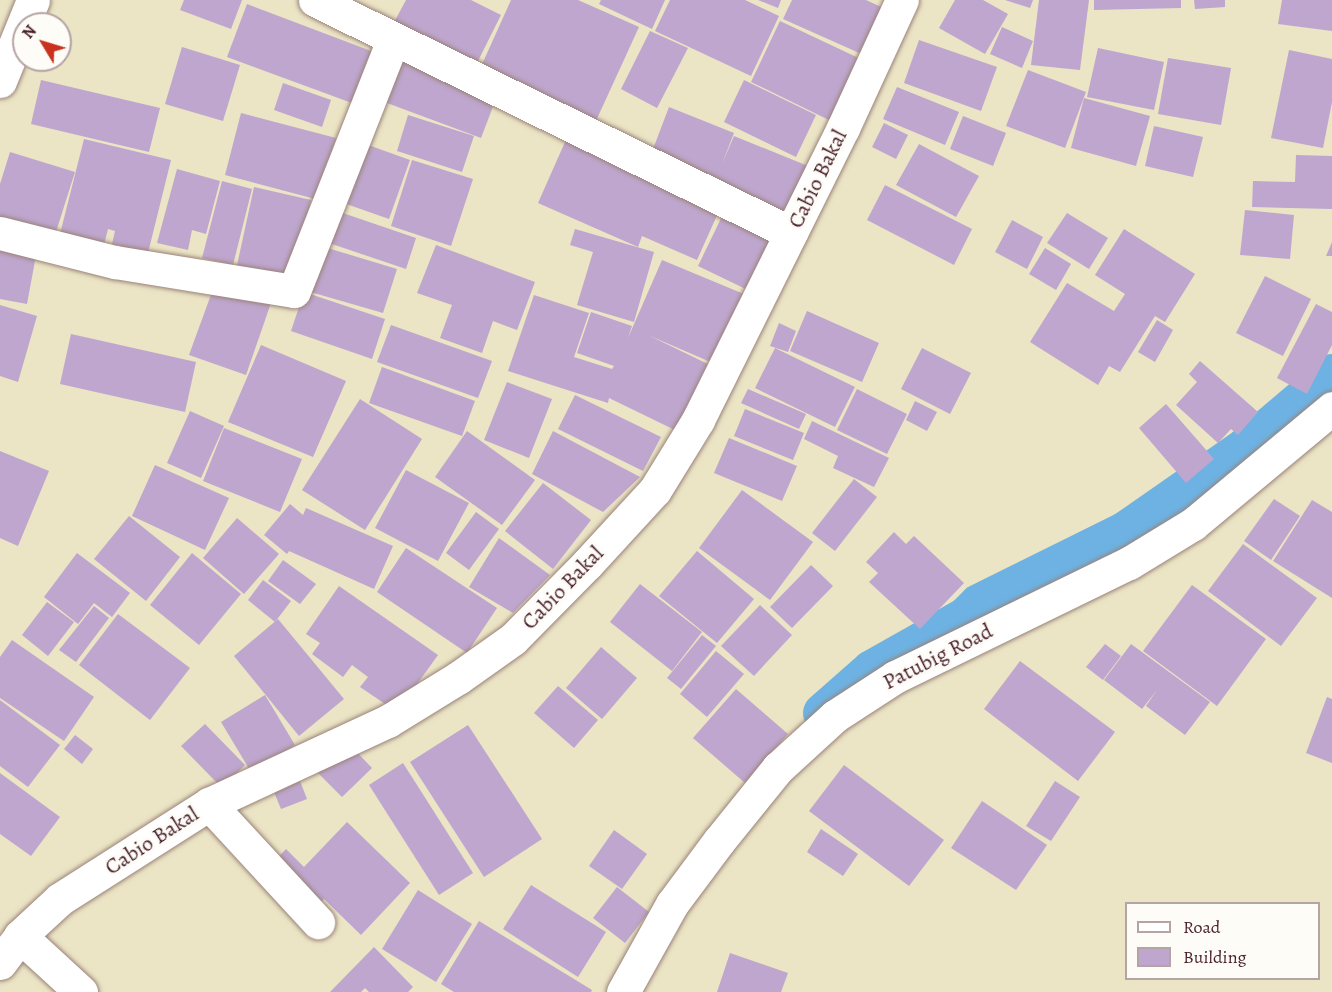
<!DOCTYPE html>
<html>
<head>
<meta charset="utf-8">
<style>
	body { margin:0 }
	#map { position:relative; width:1332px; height:992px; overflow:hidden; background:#ebe4c5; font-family:Alegreya,serif }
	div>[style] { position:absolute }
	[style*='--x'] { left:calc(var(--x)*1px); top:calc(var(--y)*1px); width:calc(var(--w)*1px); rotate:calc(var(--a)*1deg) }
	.canal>* { height:40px; margin:-20px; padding:0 20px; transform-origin:20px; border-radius:20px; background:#6db2e3 }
	.building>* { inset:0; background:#bea6ce }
	.roads { filter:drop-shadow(0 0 2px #9a8278) drop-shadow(0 0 2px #9a8278) }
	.minor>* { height:33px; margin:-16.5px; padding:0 16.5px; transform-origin:16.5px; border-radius:16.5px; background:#fff }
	span { translate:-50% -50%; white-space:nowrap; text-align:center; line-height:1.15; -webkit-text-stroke:6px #fdfcf7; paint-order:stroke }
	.street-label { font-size:22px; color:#4a1f2b }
	.legend { position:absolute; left:1125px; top:902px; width:195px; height:78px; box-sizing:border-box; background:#fdfcf7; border:2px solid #b5a4a5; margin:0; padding:8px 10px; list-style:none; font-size:18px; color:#4a1f2b }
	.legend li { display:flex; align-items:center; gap:12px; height:30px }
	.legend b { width:30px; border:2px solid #b5a4a5 }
	.north { position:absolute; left:12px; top:12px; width:60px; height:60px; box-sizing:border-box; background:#fdfcf7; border:2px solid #b5a4a5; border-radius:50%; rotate:308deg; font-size:16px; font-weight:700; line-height:24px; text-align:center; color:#4a1f2b }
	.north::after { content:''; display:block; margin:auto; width:21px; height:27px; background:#c8321e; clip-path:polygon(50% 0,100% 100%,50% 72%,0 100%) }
</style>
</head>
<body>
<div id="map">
	<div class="canal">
		<div style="--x:823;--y:713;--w:65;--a:-41.3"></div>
		<div style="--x:872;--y:670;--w:108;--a:-29.4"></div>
		<div style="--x:966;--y:617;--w:18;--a:-45"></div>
		<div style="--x:979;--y:604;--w:164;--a:-26.4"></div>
		<div style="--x:1126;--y:531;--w:145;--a:-34.9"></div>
		<div style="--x:1245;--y:448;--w:114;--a:-40.4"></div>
	</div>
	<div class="building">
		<div style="clip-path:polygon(184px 0,242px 0,231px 29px,180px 10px)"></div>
		<div style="clip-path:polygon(406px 0,471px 0,501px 15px,475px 67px,392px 26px)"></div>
		<div style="clip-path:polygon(511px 0,578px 0,639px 27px,595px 123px,479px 71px)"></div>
		<div style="clip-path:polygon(601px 0,665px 0,652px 29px,599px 4px)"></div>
		<div style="clip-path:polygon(670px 0,745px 0,779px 16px,751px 76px,655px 31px)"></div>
		<div style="clip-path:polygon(758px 0,781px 0,778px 8px)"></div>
		<div style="clip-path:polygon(792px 0,866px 0,890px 11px,866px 56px,783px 19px)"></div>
		<div style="clip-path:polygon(955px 0,983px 0,1008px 14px,985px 54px,939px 28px)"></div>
		<div style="clip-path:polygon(1005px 0,1033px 0,1030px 8px)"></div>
		<div style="clip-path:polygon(1039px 0,1089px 0,1080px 70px,1031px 65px)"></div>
		<div style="clip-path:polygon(1094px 0,1181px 0,1181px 8px,1094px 10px)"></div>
		<div style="clip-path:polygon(1194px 0,1225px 0,1225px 7px,1195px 9px)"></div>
		<div style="clip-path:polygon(1282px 0,1332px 0,1332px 31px,1278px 24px)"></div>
		<div style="clip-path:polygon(247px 4px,379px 54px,360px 106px,227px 57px)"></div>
		<div style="clip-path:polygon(780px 21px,867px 62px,835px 123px,751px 82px)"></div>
		<div style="clip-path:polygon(1002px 27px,1033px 41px,1022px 68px,990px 54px)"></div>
		<div style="clip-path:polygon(650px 31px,688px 48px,657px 108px,621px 89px)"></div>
		<div style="clip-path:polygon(919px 40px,997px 67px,981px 111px,904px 83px)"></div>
		<div style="clip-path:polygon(182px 47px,240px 65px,223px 121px,165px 104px)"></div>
		<div style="clip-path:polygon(1098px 48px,1164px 62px,1154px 110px,1087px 97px)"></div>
		<div style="clip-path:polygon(1289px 50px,1332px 59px,1332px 102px,1323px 148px,1271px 138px)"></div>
		<div style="clip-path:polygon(396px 57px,497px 96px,481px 138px,379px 100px)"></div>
		<div style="clip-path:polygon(1168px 58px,1231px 68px,1221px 125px,1158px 114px)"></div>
		<div style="clip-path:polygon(1028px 70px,1086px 92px,1065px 148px,1006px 126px)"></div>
		<div style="clip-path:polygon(41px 80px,160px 108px,149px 152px,31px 124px)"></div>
		<div style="clip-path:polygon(744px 80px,816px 115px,796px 157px,724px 122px)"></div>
		<div style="clip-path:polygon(283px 83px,331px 100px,322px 127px,274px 110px)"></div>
		<div style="clip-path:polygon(897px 87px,959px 112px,945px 145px,883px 119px)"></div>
		<div style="clip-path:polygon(1084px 98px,1150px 116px,1136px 166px,1071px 148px)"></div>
		<div style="clip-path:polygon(669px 107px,734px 133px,722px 164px,734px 136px,813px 168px,787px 217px,650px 157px)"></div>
		<div style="clip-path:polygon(241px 113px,336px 138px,319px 200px,225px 175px)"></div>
		<div style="clip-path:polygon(408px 115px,474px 136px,462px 172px,397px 151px)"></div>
		<div style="clip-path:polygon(963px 116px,1006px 133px,993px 166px,950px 149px)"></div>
		<div style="clip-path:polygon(884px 123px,908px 135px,896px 159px,872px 147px)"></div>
		<div style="clip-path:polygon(1154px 126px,1203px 137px,1193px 177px,1145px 166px)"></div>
		<div style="clip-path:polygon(569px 133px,723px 202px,697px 260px,642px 236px,638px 247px,538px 203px)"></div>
		<div style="clip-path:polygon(84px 139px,171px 160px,148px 253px,112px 244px,115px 231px,108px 229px,103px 249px,59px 238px)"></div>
		<div style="clip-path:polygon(357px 141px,410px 160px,389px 219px,335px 200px)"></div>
		<div style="clip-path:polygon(919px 144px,979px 176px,956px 217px,896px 185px)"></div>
		<div style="clip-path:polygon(10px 152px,75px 172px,55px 235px,0 218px,0 184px)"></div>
		<div style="clip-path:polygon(1296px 155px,1332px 156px,1332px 209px,1252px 207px,1253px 181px,1295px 182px)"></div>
		<div style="clip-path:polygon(412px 160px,473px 179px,451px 246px,391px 226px)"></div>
		<div style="clip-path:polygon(177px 169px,220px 181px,206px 234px,192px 230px,188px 250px,157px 243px)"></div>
		<div style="clip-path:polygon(222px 181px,252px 189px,233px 265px,202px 258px)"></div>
		<div style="clip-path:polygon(885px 185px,972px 229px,954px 265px,867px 220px)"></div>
		<div style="clip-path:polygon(254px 187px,311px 200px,292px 283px,236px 270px)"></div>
		<div style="clip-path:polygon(726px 208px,780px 235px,754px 293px,698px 266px)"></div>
		<div style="clip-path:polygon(334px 210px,416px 238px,406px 269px,323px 241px)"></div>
		<div style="clip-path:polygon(1245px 210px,1294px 215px,1290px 259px,1240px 255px)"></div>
		<div style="clip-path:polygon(1067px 213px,1108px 238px,1089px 269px,1047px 243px)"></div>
		<div style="clip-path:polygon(1012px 220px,1043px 237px,1027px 269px,995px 252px)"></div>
		<div style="clip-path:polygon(575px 229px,654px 252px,634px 322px,577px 305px,593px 252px,570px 245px)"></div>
		<div style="clip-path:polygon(1124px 229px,1195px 274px,1165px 322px,1155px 316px,1120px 372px,1109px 366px,1098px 385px,1030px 342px,1067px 283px,1114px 311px,1125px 294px,1095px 275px)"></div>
		<div style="clip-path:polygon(1332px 242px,1332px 256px,1326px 256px)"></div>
		<div style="clip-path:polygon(0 243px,37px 250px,27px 304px,0 299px)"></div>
		<div style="clip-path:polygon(436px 245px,535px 282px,517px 330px,493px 321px,482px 353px,440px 338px,452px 305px,417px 293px)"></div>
		<div style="clip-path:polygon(321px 246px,397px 269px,383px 313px,307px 291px)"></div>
		<div style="clip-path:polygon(1045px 248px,1071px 264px,1056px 290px,1029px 274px)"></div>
		<div style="clip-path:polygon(662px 260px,751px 297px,715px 364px,648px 335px,714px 367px,681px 433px,609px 398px,608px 403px,508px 371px,534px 295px,589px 313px,574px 357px,612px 369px,614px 366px,577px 353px,591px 312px,632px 326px,628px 338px)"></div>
		<div style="clip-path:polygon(1265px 276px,1311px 299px,1283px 356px,1236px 333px)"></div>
		<div style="clip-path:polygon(216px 281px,272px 300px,246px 375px,189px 355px)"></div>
		<div style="clip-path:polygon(304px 292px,385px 319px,372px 359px,291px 331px)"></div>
		<div style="clip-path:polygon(1316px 304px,1332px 312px,1332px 345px,1307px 394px,1277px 378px)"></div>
		<div style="clip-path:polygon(0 305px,37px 316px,18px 382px,0 376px)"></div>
		<div style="clip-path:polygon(807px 311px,879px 343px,862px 382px,790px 351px)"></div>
		<div style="clip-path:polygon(1157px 320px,1173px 330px,1155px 362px,1138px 352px)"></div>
		<div style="clip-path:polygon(779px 323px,796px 331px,788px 352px,770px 346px)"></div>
		<div style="clip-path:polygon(391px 325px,492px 361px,478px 398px,377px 362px)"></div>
		<div style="clip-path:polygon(71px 334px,196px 362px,185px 412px,60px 384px)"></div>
		<div style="clip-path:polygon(261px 345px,346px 381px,313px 457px,228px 422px)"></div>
		<div style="clip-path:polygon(775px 348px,855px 387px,835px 427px,755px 388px)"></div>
		<div style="clip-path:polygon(922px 348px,971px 373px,950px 414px,901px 389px)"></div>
		<div style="clip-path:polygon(1200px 361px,1258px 412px,1238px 435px,1231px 429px,1218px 443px,1176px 405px,1197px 382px,1189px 374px)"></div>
		<div style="clip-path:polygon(382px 367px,475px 401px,462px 436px,369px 403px)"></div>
		<div style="clip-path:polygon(507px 382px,552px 399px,529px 458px,484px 440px)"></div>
		<div style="clip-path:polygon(748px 389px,806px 414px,799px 429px,741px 403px)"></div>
		<div style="clip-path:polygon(857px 389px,907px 414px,887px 454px,837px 430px)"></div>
		<div style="clip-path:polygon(575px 395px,661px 437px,643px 471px,558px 429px)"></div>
		<div style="clip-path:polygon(360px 399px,422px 439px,365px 530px,302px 490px)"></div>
		<div style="clip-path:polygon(915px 401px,937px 412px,927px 431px,906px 420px)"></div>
		<div style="clip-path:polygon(1166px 404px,1214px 459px,1186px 483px,1139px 428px)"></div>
		<div style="clip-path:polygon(745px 409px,804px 433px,793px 460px,734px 436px)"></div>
		<div style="clip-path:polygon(190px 411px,224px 426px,201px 478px,167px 463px)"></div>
		<div style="clip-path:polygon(812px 421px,889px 458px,874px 487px,833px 468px,838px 456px,804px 439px)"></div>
		<div style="clip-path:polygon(224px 428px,302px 459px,280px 512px,203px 481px)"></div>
		<div style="clip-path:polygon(467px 431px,535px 480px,502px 525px,435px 477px)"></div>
		<div style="clip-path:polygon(553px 431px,640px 477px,603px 512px,532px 474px)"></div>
		<div style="clip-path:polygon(729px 438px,797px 466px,782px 501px,714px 473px)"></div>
		<div style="clip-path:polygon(0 451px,49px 471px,18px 546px,0 538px)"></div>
		<div style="clip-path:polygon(155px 465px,229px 498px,205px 550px,132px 516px)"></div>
		<div style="clip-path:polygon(406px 470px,469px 503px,438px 561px,375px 528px)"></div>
		<div style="clip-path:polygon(854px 479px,877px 497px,835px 551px,812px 533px)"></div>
		<div style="clip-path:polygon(543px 483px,591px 520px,553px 569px,505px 531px)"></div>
		<div style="clip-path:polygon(742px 490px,813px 542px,770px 600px,699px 548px)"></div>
		<div style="clip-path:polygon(1274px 499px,1300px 516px,1271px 560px,1244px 541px)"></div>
		<div style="clip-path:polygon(1312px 500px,1332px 512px,1332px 598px,1273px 561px)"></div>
		<div style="clip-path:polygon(290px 504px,303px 515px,306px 508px,393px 546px,374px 589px,289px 551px,287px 554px,264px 535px)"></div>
		<div style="clip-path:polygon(476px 512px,499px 529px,469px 570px,446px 553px)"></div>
		<div style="clip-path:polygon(129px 516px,180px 557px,146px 601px,94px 559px)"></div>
		<div style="clip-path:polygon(237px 518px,279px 554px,244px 594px,203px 558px)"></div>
		<div style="clip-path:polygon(894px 532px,906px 544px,914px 536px,964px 583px,920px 629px,869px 582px,878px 573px,866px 562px)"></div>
		<div style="clip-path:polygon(499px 538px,550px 575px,513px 613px,469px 587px)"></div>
		<div style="clip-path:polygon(1243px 544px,1317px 598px,1281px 646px,1208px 591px)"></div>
		<div style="clip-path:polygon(406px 548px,497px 608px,467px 653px,377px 592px)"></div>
		<div style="clip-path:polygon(697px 551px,754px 599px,717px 643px,659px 596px)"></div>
		<div style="clip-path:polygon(77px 553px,130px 593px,112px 617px,94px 603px,78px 624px,44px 597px)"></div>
		<div style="clip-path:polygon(192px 553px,241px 594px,199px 645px,150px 605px)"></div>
		<div style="clip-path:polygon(283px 560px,316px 584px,300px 604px,268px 581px)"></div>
		<div style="clip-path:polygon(811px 565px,833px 586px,792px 628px,770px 607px)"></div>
		<div style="clip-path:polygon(263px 580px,291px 601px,275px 622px,248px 600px)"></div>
		<div style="clip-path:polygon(640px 584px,702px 632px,672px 671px,610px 622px)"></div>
		<div style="clip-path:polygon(1192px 585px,1266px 639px,1217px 706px,1143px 651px)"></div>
		<div style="clip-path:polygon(339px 586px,438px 655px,397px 712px,360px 687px,368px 677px,352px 665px,343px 677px,312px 654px,320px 643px,306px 634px)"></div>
		<div style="clip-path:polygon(47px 602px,74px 622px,48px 656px,22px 635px)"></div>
		<div style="clip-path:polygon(760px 605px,792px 635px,754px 676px,721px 646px)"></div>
		<div style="clip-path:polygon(94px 606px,109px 618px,76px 662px,59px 650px)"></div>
		<div style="clip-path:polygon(118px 614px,190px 668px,150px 720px,79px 665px)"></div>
		<div style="clip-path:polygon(278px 619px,344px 699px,299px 736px,234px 656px)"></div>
		<div style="clip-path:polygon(702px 635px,716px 646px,681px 689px,667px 678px)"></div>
		<div style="clip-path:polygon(12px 640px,94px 697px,64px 741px,0 698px,0 657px)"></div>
		<div style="clip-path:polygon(1105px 644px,1121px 656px,1103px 680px,1086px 667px)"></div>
		<div style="clip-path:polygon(1131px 644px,1210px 702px,1185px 735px,1146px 706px,1157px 690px,1142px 709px,1104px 680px)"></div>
		<div style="clip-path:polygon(601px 647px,637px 678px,602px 719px,566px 688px)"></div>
		<div style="clip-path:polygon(716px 651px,744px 674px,707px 717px,680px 694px)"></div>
		<div style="clip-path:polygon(1020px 661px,1115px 732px,1078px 781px,984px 709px)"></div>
		<div style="clip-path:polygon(558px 686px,598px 720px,574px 748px,534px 713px)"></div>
		<div style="clip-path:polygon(736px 689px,788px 734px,745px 783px,693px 738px)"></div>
		<div style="clip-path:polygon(265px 695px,295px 745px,251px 772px,221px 722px)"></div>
		<div style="clip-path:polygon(1327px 697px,1332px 699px,1332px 763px,1306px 753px)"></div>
		<div style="clip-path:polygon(0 700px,60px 745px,28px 787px,0 766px)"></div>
		<div style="clip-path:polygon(205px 724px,245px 765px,222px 788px,181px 746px)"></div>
		<div style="clip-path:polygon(468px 725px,542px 839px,484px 877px,410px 762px)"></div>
		<div style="clip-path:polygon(75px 735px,93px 749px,82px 764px,64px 749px)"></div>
		<div style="clip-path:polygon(347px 742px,372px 768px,342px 797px,317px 772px)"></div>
		<div style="clip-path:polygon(403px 763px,473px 873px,439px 895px,369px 785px)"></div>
		<div style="clip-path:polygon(844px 765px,944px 840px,909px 886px,809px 811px)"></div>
		<div style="clip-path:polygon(0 773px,60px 817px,31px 856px,0 834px)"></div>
		<div style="clip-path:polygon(300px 781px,307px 799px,281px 809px,274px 792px)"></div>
		<div style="clip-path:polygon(1055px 781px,1080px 797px,1051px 841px,1026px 826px)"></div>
		<div style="clip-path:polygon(982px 801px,1047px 845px,1016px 890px,951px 848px)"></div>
		<div style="clip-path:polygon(347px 822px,410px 883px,361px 935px,324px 899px,315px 909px,270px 866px,286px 849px,304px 867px)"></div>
		<div style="clip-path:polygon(821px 829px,858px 854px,843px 876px,807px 852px)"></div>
		<div style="clip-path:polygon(614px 830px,647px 854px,622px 889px,589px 866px)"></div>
		<div style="clip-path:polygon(531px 885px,606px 932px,578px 977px,503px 929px)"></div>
		<div style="clip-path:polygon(617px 887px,649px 912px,625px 943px,593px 918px)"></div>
		<div style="clip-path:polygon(418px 890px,472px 924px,436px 982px,382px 949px)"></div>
		<div style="clip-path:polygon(479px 921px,592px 990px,591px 992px,454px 992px,441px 984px)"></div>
		<div style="clip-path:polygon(374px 947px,413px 987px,408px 992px,369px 992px,365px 988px,361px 992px,330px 992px)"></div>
		<div style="clip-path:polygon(730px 953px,788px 973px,781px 992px,717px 992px)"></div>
	</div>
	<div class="roads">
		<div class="minor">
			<div style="--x:315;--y:0;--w:530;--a:26.08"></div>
			<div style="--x:0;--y:81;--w:87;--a:-67.8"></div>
			<div style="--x:0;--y:233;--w:119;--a:14.2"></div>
			<div style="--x:115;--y:262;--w:181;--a:9.2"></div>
			<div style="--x:294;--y:291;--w:270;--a:-68.5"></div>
			<div style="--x:209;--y:804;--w:161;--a:47.3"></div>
			<div style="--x:20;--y:936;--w:83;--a:42.6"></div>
			<div style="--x:0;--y:963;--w:34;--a:-53"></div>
			<div style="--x:20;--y:936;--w:54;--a:-42.8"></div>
			<div style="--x:60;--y:899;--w:177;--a:-32.5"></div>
			<div style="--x:209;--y:804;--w:197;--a:-24.9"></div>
			<div style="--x:388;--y:721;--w:82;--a:-31.6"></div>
			<div style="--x:458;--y:678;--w:67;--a:-35.3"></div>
			<div style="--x:513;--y:639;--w:105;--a:-45.4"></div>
			<div style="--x:587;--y:564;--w:100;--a:-47.4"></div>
			<div style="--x:655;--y:490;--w:82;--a:-58.4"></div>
			<div style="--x:698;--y:420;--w:326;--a:-63.6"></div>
			<div style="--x:843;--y:128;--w:141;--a:-65.3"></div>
			<div style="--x:623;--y:992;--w:101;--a:-60.9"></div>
			<div style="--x:672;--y:904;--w:79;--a:-53.3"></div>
			<div style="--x:719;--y:841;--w:94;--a:-51.1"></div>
			<div style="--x:778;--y:768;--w:77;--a:-42.4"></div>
			<div style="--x:835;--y:716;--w:72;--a:-33"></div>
			<div style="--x:895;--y:677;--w:260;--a:-26"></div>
			<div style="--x:1129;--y:563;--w:75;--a:-31.4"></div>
			<div style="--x:1193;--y:524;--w:181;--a:-39.8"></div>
		</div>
	</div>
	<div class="street-label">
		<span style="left:818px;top:179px;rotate:-64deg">Cabio Bakal</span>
		<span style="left:563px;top:588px;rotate:-46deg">Cabio Bakal</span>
		<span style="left:938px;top:657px;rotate:-27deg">Patubig Road</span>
		<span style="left:152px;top:841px;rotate:-33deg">Cabio Bakal</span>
	</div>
	<ul class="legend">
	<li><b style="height:8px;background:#fff"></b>Road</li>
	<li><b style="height:16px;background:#bea6ce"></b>Building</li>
	</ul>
	<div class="north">N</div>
</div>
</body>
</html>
